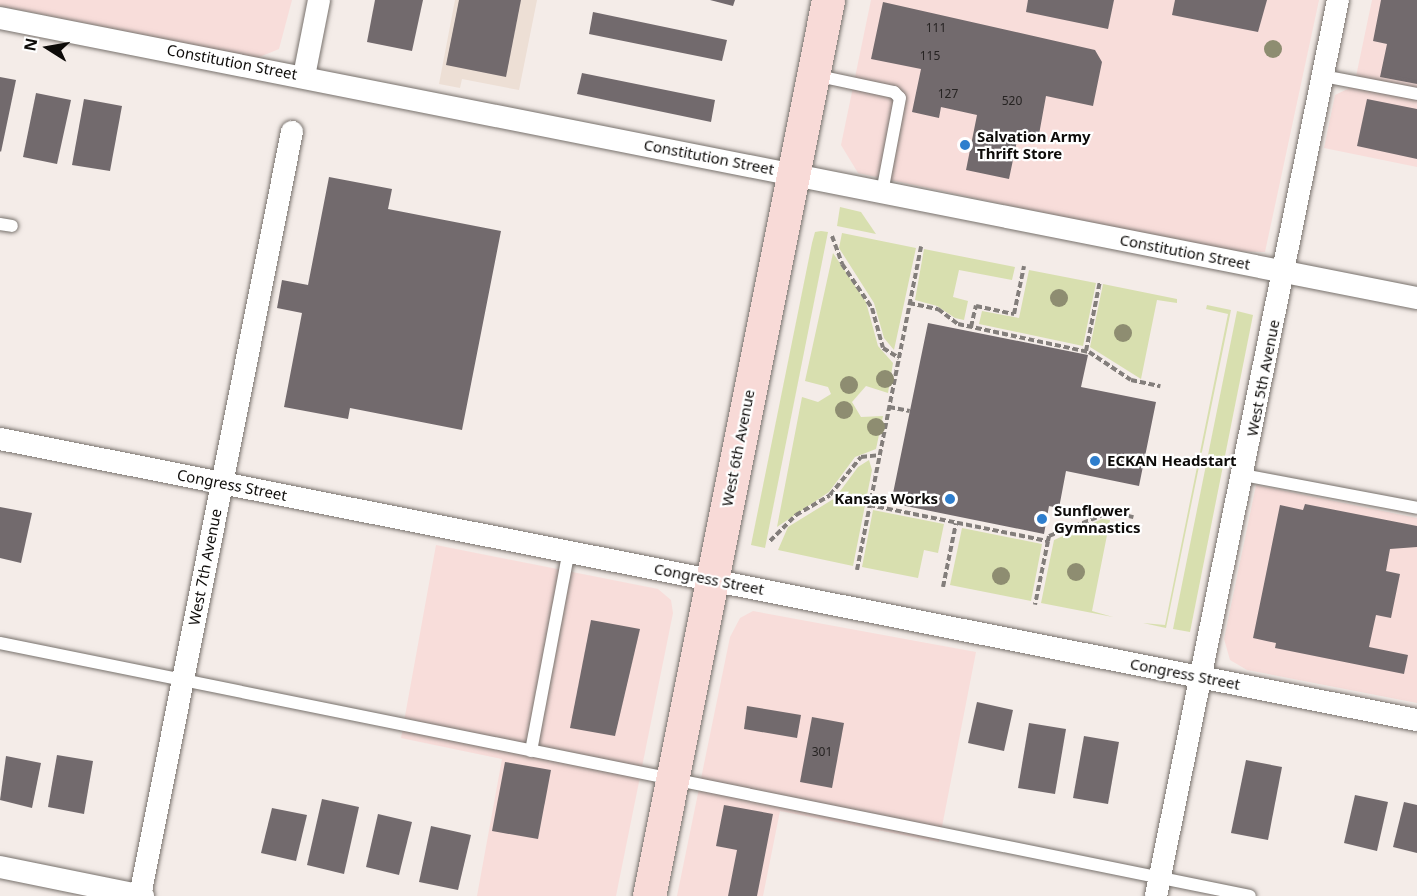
<!DOCTYPE html>
<html>
<head>
<meta charset="utf-8">
<style>
	body { margin:0 }
	#map { position:relative; width:1417px; height:896px; overflow:hidden; background:#f4ece8; font-family:"Noto Sans",sans-serif }
	div>[style] { position:absolute }
	[style*='--x'] { left:calc(var(--x)*1px); top:calc(var(--y)*1px); width:calc(var(--w)*1px); rotate:calc(var(--a)*1deg) }
	.commercial>* { inset:0; background:#f8ddda }
	.built>* { inset:0; background:#eddfd5 }
	.green>* { inset:0; background:#d8dfaf }
	.building>* { inset:0; background:#726a6d }
	.path>* { height:4px; margin-top:-2px; transform-origin:0; background:repeating-linear-gradient(90deg,#837e7b 0 6px,transparent 0 9px) }
	.roads { filter:drop-shadow(0 0 2px #77716c) drop-shadow(0 0 2px #77716c) }
	.service>* { height:12px; margin:-6px; padding:0 6px; transform-origin:6px; border-radius:6px; background:#fff }
	.minor>* { height:22px; margin:-11px; padding:0 11px; transform-origin:11px; border-radius:11px; background:#fff }
	.primary>* { height:33px; margin:-16.5px; padding:0 16.5px; transform-origin:16.5px; border-radius:16.5px; background:#f8dad7 }
	.trees>* { width:18px; height:18px; margin:-9px; border-radius:50%; background:#8e8d71 }
	.dots>* { width:16px; height:16px; translate:-50% -50%; box-sizing:border-box; border:3px solid #fff; border-radius:50% }
	span { translate:-50% -50%; white-space:nowrap; text-align:center; line-height:1.15; -webkit-text-stroke:4.5px #fff; paint-order:stroke }
	.number-label { font-size:12px; color:#262322 }
	.number-label span { -webkit-text-stroke-width:0 }
	.street-label { font-size:15px; color:#0d0b09 }
	.poi-label { font-size:15px; color:#0d0b09; font-weight:700 }
	.left { translate:0 -50%; text-align:left }
	.right { translate:-100% -50%; text-align:right }
	.north { position:absolute; left:18px; top:18px; width:60px; height:60px; -webkit-text-stroke:4px #fff; paint-order:stroke; rotate:281deg; font-size:16px; font-weight:700; line-height:24px; text-align:center; color:#0d0b09 }
	.north::after { content:''; display:block; margin:auto; width:21px; height:27px; background:#0d0b09; clip-path:polygon(50% 0,100% 100%,50% 72%,0 100%) }
</style>
</head>
<body>
<div id="map">
	<div class="commercial">
		<div style="clip-path:polygon(0 0,292px 0,279px 49px,257px 58px,0 6px)"></div>
		<div style="clip-path:polygon(871px 0,1319px 0,1265px 252px,1221px 251px,858px 173px,841px 145px)"></div>
		<div style="clip-path:polygon(1372px 0,1417px 0,1417px 167px,1324px 148px,1335px 95px,1354px 86px)"></div>
		<div style="clip-path:polygon(1256px 485px,1417px 518px,1417px 703px,1247px 670px,1230px 660px,1224px 639px)"></div>
		<div style="clip-path:polygon(436px 545px,658px 589px,671px 600px,673px 613px,616px 896px,477px 896px,502px 759px,401px 738px)"></div>
		<div style="clip-path:polygon(753px 611px,976px 652px,939px 842px,780px 811px,763px 896px,677px 896px,730px 637px,740px 618px)"></div>
	</div>
	<div class="built">
		<div style="clip-path:polygon(455px 0,537px 0,519px 90px,462px 79px,460px 88px,439px 84px)"></div>
	</div>
	<div class="green">
		<div style="clip-path:polygon(840px 207px,861px 212px,876px 234px,837px 226px)"></div>
		<div style="clip-path:polygon(821px 231px,828px 232px,765px 548px,751px 545px,812px 243px,815px 232px)"></div>
		<div style="clip-path:polygon(842px 233px,916px 248px,894px 350px,884px 338px,874px 303px,839px 248px)"></div>
		<div style="clip-path:polygon(924px 249px,1015px 267px,1012px 280px,959px 270px,953px 297px,968px 301px,964px 320px,955px 318px,937px 306px,915px 300px)"></div>
		<div style="clip-path:polygon(833px 253px,866px 302px,878px 346px,893px 363px,888px 393px,866px 386px,852px 402px,861px 417px,883px 416px,876px 449px,855px 457px,829px 492px,777px 527px,802px 397px,818px 402px,831px 394px,828px 387px,805px 381px)"></div>
		<div style="clip-path:polygon(1029px 270px,1096px 283px,1083px 346px,979px 324px,982px 311px,1019px 318px)"></div>
		<div style="clip-path:polygon(1103px 284px,1177px 299px,1177px 303px,1157px 300px,1141px 379px,1090px 347px)"></div>
		<div style="clip-path:polygon(1207px 305px,1231px 310px,1166px 628px,1143px 623px,1165px 625px,1228px 314px,1206px 309px)"></div>
		<div style="clip-path:polygon(1237px 311px,1253px 315px,1190px 632px,1173px 629px)"></div>
		<div style="clip-path:polygon(869px 460px,872px 470px,853px 566px,778px 550px,788px 527px,835px 498px,858px 467px)"></div>
		<div style="clip-path:polygon(873px 510px,944px 524px,938px 553px,924px 550px,918px 578px,862px 567px)"></div>
		<div style="clip-path:polygon(1102px 519px,1110px 520px,1092px 611px,1113px 617px,1041px 603px,1054px 540px)"></div>
		<div style="clip-path:polygon(962px 528px,1042px 544px,1031px 601px,950px 585px)"></div>
	</div>
	<div class="building">
		<div style="clip-path:polygon(375px 0,423px 0,412px 51px,367px 42px)"></div>
		<div style="clip-path:polygon(459px 0,521px 0,506px 77px,446px 65px)"></div>
		<div style="clip-path:polygon(710px 0,735px 0,733px 6px)"></div>
		<div style="clip-path:polygon(1028px 0,1114px 0,1108px 29px,1026px 12px)"></div>
		<div style="clip-path:polygon(1175px 0,1267px 0,1258px 32px,1172px 15px)"></div>
		<div style="clip-path:polygon(1381px 0,1417px 0,1417px 84px,1380px 77px,1387px 44px,1373px 41px)"></div>
		<div style="clip-path:polygon(883px 2px,1095px 50px,1102px 62px,1093px 106px,1046px 96px,1038px 140px,1018px 136px,1009px 179px,966px 170px,977px 115px,941px 107px,939px 118px,912px 112px,921px 69px,871px 59px)"></div>
		<div style="clip-path:polygon(593px 12px,727px 40px,722px 61px,589px 34px)"></div>
		<div style="clip-path:polygon(582px 73px,715px 100px,711px 122px,577px 94px)"></div>
		<div style="clip-path:polygon(0 77px,16px 80px,1px 152px,0 151px)"></div>
		<div style="clip-path:polygon(36px 93px,71px 100px,57px 164px,23px 157px)"></div>
		<div style="clip-path:polygon(84px 99px,122px 106px,110px 171px,72px 165px)"></div>
		<div style="clip-path:polygon(1367px 99px,1417px 109px,1417px 159px,1357px 146px)"></div>
		<div style="clip-path:polygon(329px 177px,392px 189px,388px 209px,501px 231px,462px 430px,350px 408px,348px 419px,284px 407px,302px 313px,277px 308px,282px 280px,308px 285px)"></div>
		<div style="clip-path:polygon(928px 323px,1088px 355px,1081px 387px,1156px 402px,1139px 486px,1066px 471px,1059px 508px,1049px 506px,1044px 534px,891px 503px)"></div>
		<div style="clip-path:polygon(1305px 504px,1417px 526px,1417px 547px,1390px 549px,1386px 571px,1400px 574px,1391px 618px,1376px 615px,1369px 647px,1408px 655px,1404px 674px,1275px 648px,1276px 643px,1253px 638px,1280px 505px,1303px 510px)"></div>
		<div style="clip-path:polygon(0 507px,32px 513px,21px 563px,0 558px)"></div>
		<div style="clip-path:polygon(591px 620px,640px 629px,615px 736px,570px 728px)"></div>
		<div style="clip-path:polygon(977px 702px,1013px 710px,1004px 751px,968px 743px)"></div>
		<div style="clip-path:polygon(747px 706px,801px 715px,797px 738px,744px 729px)"></div>
		<div style="clip-path:polygon(812px 717px,844px 723px,832px 788px,800px 782px)"></div>
		<div style="clip-path:polygon(1029px 723px,1066px 729px,1055px 794px,1018px 788px)"></div>
		<div style="clip-path:polygon(1084px 736px,1119px 742px,1108px 804px,1073px 798px)"></div>
		<div style="clip-path:polygon(57px 755px,93px 761px,84px 814px,48px 807px)"></div>
		<div style="clip-path:polygon(6px 756px,41px 763px,32px 808px,0 800px)"></div>
		<div style="clip-path:polygon(1246px 760px,1282px 767px,1268px 840px,1231px 833px)"></div>
		<div style="clip-path:polygon(505px 762px,551px 770px,538px 839px,492px 831px)"></div>
		<div style="clip-path:polygon(1355px 795px,1388px 802px,1377px 851px,1344px 843px)"></div>
		<div style="clip-path:polygon(322px 799px,359px 807px,344px 874px,307px 865px)"></div>
		<div style="clip-path:polygon(1404px 802px,1417px 805px,1417px 853px,1393px 847px)"></div>
		<div style="clip-path:polygon(724px 805px,773px 814px,757px 896px,728px 896px,737px 850px,716px 846px)"></div>
		<div style="clip-path:polygon(272px 808px,307px 815px,296px 861px,261px 853px)"></div>
		<div style="clip-path:polygon(378px 814px,412px 822px,399px 875px,366px 867px)"></div>
		<div style="clip-path:polygon(431px 826px,471px 835px,458px 890px,419px 882px)"></div>
	</div>
	<div class="path">
		<div style="--x:832;--y:236;--w:30;--a:70"></div>
		<div style="--x:842;--y:264;--w:53;--a:55.7"></div>
		<div style="--x:872;--y:308;--w:41;--a:74.6"></div>
		<div style="--x:883;--y:348;--w:19;--a:32"></div>
		<div style="--x:909;--y:303;--w:30;--a:12"></div>
		<div style="--x:938;--y:309;--w:25;--a:37"></div>
		<div style="--x:958;--y:324;--w:134;--a:12.1"></div>
		<div style="--x:1089;--y:352;--w:50;--a:33.7"></div>
		<div style="--x:1131;--y:380;--w:30;--a:12"></div>
		<div style="--x:971;--y:327;--w:22;--a:-77"></div>
		<div style="--x:976;--y:306;--w:39;--a:12"></div>
		<div style="--x:1014;--y:314;--w:49;--a:-78.2"></div>
		<div style="--x:1086;--y:351;--w:71;--a:-78.7"></div>
		<div style="--x:889;--y:407;--w:21;--a:11"></div>
		<div style="--x:869;--y:505;--w:183;--a:11.4"></div>
		<div style="--x:1048;--y:541;--w:65;--a:101.5"></div>
		<div style="--x:770;--y:541;--w:37;--a:-45"></div>
		<div style="--x:796;--y:515;--w:39;--a:-30"></div>
		<div style="--x:830;--y:495;--w:49;--a:-50.8"></div>
		<div style="--x:861;--y:457;--w:18;--a:-6"></div>
		<div style="--x:1048;--y:541;--w:5;--a:-79"></div>
		<div style="--x:1049;--y:536;--w:66;--a:-21.2"></div>
		<div style="--x:1111;--y:512;--w:23;--a:13"></div>
		<div style="--x:857;--y:570;--w:330;--a:-78.8"></div>
		<div style="--x:943;--y:587;--w:65;--a:-78.5"></div>
	</div>
	<div class="roads">
		<div class="service">
			<div style="--x:814;--y:75;--w:82;--a:12"></div>
			<div style="--x:894;--y:92;--w:8;--a:45"></div>
			<div style="--x:900;--y:98;--w:96;--a:100.8"></div>
			<div style="--x:1323;--y:76;--w:96;--a:10.8"></div>
			<div style="--x:0;--y:224;--w:12;--a:9"></div>
			<div style="--x:1243;--y:475;--w:177;--a:10.7"></div>
			<div style="--x:0;--y:643;--w:1275;--a:11.44"></div>
			<div style="--x:531;--y:751;--w:205;--a:-79.3"></div>
		</div>
		<div class="minor">
			<div style="--x:0;--y:18;--w:1444;--a:11.18"></div>
			<div style="--x:304;--y:76;--w:77;--a:-78.8"></div>
			<div style="--x:0;--y:439;--w:1445;--a:11.22"></div>
			<div style="--x:0;--y:867;--w:146;--a:11.5"></div>
			<div style="--x:140;--y:896;--w:779;--a:-78.75"></div>
			<div style="--x:1156;--y:896;--w:914;--a:-78.52"></div>
		</div>
		<div class="primary">
			<div style="--x:649;--y:896;--w:914;--a:-78.7"></div>
		</div>
	</div>
	<div class="trees">
		<div style="left:1273px;top:49px"></div>
		<div style="left:1059px;top:298px"></div>
		<div style="left:1123px;top:333px"></div>
		<div style="left:885px;top:379px"></div>
		<div style="left:849px;top:385px"></div>
		<div style="left:844px;top:410px"></div>
		<div style="left:876px;top:427px"></div>
		<div style="left:1076px;top:572px"></div>
		<div style="left:1001px;top:576px"></div>
	</div>
	<div class="dots">
		<div style="left:965px;top:145px;background:#2e7ecd"></div>
		<div style="left:1095px;top:461px;background:#2e7ecd"></div>
		<div style="left:950px;top:499px;background:#2e7ecd"></div>
		<div style="left:1042px;top:519px;background:#2e7ecd"></div>
	</div>
	<div class="number-label">
		<span style="left:936px;top:28px">111</span>
		<span style="left:930px;top:56px">115</span>
		<span style="left:948px;top:94px">127</span>
		<span style="left:1012px;top:101px">520</span>
		<span style="left:822px;top:752px">301</span>
	</div>
	<div class="street-label">
		<span style="left:232px;top:62px;rotate:11deg">Constitution Street</span>
		<span style="left:709px;top:157px;rotate:11deg">Constitution Street</span>
		<span style="left:1185px;top:252px;rotate:11deg">Constitution Street</span>
		<span style="left:1263px;top:378px;rotate:-79deg">West 5th Avenue</span>
		<span style="left:738px;top:448px;rotate:-79deg">West 6th Avenue</span>
		<span style="left:232px;top:485px;rotate:11deg">Congress Street</span>
		<span style="left:205px;top:567px;rotate:-79deg">West 7th Avenue</span>
		<span style="left:709px;top:579px;rotate:11deg">Congress Street</span>
		<span style="left:1185px;top:674px;rotate:11deg">Congress Street</span>
	</div>
	<div class="poi-label">
		<span class="left" style="left:977px;top:145px">Salvation Army<br>Thrift Store</span>
		<span class="left" style="left:1107px;top:461px">ECKAN Headstart</span>
		<span class="right" style="left:938px;top:499px">Kansas Works</span>
		<span class="left" style="left:1054px;top:519px">Sunflower<br>Gymnastics</span>
	</div>
	<div class="north">N</div>
</div>
</body>
</html>
